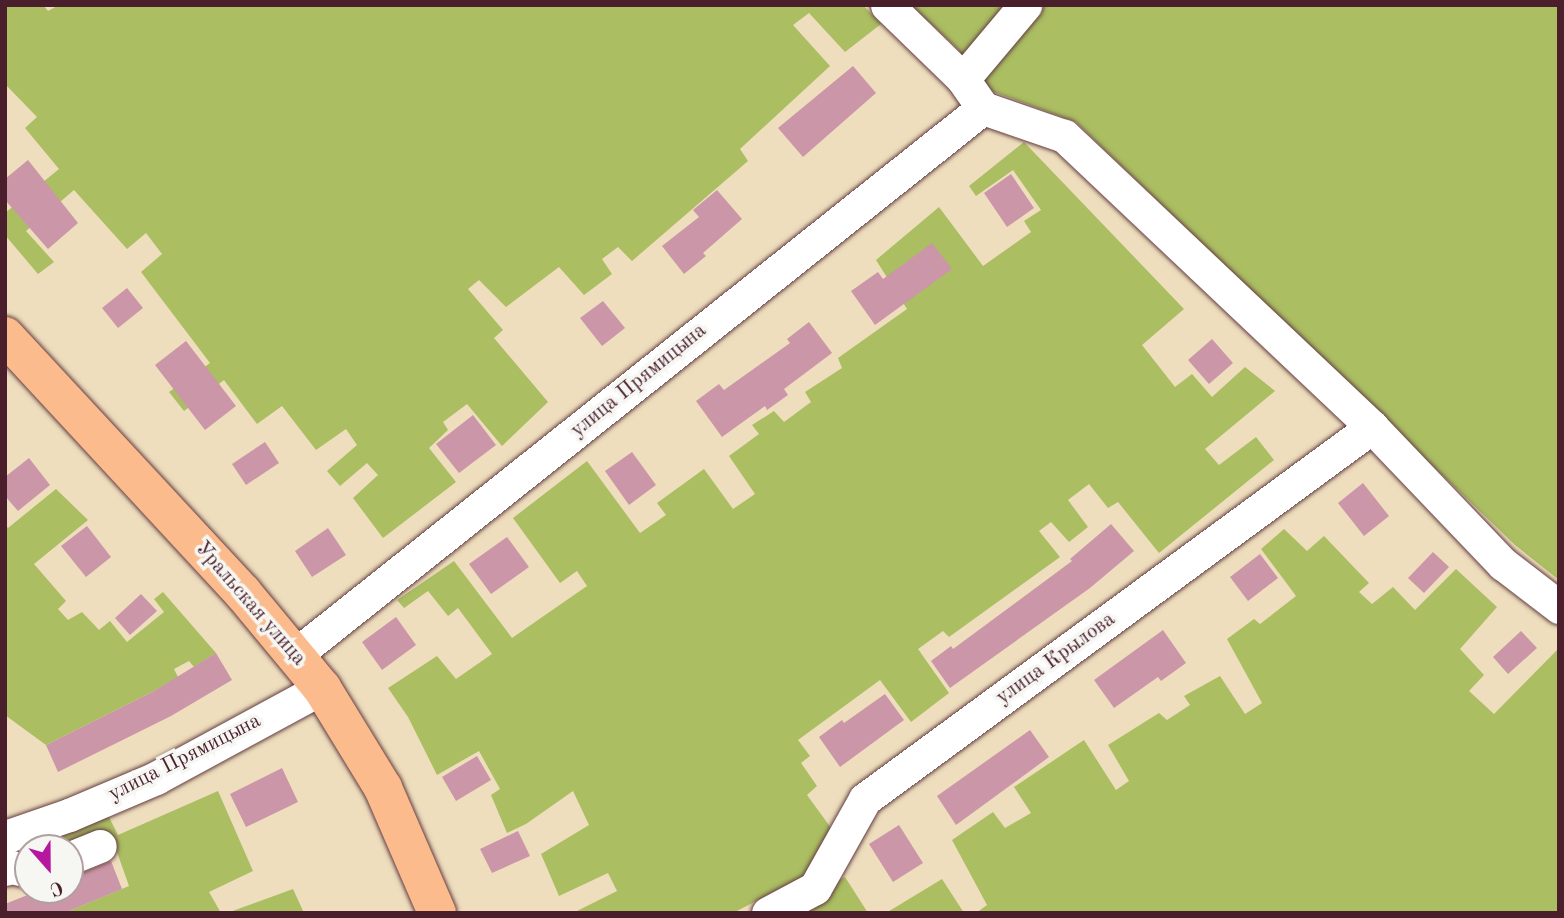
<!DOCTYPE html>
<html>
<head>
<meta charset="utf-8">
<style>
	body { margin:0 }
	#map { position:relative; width:1564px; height:918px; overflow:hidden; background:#eedebd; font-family:"Old Standard TT",serif }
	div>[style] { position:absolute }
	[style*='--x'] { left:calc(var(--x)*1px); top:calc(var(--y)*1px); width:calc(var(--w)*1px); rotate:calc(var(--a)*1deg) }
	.green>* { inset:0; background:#abbe62 }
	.building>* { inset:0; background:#cb96a8 }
	.roads { filter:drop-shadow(0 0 2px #633c41) drop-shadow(0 0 2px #633c41) }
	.minor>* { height:33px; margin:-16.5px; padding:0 16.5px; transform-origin:16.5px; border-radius:16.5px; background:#fff }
	.major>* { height:38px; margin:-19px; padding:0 19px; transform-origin:19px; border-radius:19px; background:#fbbb8c }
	span { translate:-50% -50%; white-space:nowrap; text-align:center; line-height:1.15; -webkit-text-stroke:7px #f6f6f2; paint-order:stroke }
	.street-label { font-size:21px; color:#4a1f2b }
	.frame { position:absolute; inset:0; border:7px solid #4a1f2b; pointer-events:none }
	.north { position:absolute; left:14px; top:834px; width:70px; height:70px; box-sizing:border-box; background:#f6f6f2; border:2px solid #b1a0a2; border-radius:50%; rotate:159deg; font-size:19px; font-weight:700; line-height:28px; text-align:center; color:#4a1f2b }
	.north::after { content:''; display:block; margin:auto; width:24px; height:32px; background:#b5179e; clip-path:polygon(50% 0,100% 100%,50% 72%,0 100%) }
</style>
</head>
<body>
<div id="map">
	<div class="green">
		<div style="clip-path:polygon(5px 5px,43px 5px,48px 11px,59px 5px,863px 5px,881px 24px,845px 52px,809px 13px,793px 25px,830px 66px,740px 149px,748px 161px,632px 261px,618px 247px,602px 259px,612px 274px,584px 295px,559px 267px,506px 307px,479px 280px,468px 289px,503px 330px,494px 338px,548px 402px,502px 446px,467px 404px,443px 422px,448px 430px,429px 448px,456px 482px,383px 538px,353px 498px,378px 475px,367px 463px,340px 486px,327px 471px,357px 445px,346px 429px,316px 450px,282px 406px,257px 424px,224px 380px,184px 411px,169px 392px,210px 363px,141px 272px,162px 254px,146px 233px,127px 249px,74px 190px,26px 231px,54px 262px,38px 274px,5px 235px,5px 213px,59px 169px,25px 128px,37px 117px,5px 84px)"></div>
		<div style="clip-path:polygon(911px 5px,1559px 5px,1559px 580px,1515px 545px,1076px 122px,986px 89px,958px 49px)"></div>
		<div style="clip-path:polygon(1024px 142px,1184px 309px,1142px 345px,1175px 387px,1192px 374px,1212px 397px,1245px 367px,1275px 391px,1205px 449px,1219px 465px,1256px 437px,1274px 460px,1159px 553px,1118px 502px,1108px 508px,1089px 484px,1068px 500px,1088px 527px,1069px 542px,1051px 522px,1039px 531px,1060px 557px,949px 637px,943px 631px,918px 649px,949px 693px,911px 722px,880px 680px,798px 740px,810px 756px,801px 763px,817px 786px,807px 795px,834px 832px,809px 874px,733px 913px,573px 913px,617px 891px,608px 873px,559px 896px,541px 854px,589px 825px,573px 791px,526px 824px,507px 833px,491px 795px,500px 789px,479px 751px,437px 775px,408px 717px,388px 688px,437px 656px,456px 679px,492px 654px,458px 608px,448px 616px,428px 591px,404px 608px,397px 600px,454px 561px,512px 638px,587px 586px,577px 571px,560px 583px,513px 518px,587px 461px,640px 533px,666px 515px,657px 503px,704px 469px,733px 509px,755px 494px,729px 456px,759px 434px,752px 425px,774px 411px,784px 422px,811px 402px,805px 392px,842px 368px,838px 358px,907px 309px,876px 260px,939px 207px,983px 266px,1031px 232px,1024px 221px,1041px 210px,1013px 170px,976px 196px,969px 186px)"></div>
		<div style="clip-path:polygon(56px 489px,88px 520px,34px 564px,66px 601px,58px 609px,68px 620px,82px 612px,99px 630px,110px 621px,127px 642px,164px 612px,154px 599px,163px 592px,216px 653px,194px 667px,189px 661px,174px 669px,178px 677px,154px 691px,46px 745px,5px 715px,5px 525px,8px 528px)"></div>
		<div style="clip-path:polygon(1284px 529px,1307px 551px,1324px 536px,1369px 583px,1359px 592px,1372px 604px,1393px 587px,1415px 610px,1456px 569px,1497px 607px,1460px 649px,1484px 675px,1469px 691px,1494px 714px,1559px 648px,1559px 913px,976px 913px,987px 905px,952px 840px,993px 812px,1005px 828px,1031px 813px,1014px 787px,1084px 740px,1116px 790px,1129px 781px,1108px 745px,1159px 713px,1167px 720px,1190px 705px,1184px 696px,1220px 676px,1245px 714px,1262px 703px,1227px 639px,1254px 619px,1260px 624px,1296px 596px,1261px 549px)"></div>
		<div style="clip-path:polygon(218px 791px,253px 871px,209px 892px,221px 913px,64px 913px,129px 886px,112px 838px,58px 848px,28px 848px,28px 859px,5px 850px,107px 813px,118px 835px)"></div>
		<div style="clip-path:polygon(845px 877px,868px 913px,785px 913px)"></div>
		<div style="clip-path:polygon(942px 879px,964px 913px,886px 913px)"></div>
		<div style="clip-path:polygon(293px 889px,304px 913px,227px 913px)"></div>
	</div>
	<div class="building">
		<div style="clip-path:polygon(853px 66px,876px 93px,803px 157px,778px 128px)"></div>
		<div style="clip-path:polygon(28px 160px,78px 223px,48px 249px,5px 200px,5px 179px)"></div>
		<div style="clip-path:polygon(1011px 174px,1034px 208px,1007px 227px,984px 193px)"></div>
		<div style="clip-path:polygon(717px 190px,742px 219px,703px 253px,706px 256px,684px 274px,662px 246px,699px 217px,693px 210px)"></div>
		<div style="clip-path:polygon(932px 243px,952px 269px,875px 325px,851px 291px,878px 272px,883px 279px)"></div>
		<div style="clip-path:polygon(127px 288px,143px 308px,118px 328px,102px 308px)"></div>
		<div style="clip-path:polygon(603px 301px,625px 328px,602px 346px,580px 318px)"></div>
		<div style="clip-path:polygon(809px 322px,832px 353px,784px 389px,788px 395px,767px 410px,765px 406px,722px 437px,696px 401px,719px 384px,724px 390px,790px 343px,787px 339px)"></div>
		<div style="clip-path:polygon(1212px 339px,1233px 363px,1209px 384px,1188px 360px)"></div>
		<div style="clip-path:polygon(186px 341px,236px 406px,205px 430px,155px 365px)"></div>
		<div style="clip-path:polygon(473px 415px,496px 445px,459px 473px,436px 444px)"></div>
		<div style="clip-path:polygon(265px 442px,279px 463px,246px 485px,232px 464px)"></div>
		<div style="clip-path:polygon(632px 452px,656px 485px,629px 505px,605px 471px)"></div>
		<div style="clip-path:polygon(29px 458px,50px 485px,18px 511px,5px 496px,5px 477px)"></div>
		<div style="clip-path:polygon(1363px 483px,1389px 516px,1364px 536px,1338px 503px)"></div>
		<div style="clip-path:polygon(1111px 524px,1134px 551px,1090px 588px,950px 688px,931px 661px,951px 646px,953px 649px,1072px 561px,1070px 559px)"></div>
		<div style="clip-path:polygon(87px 526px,111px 557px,86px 577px,61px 546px)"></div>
		<div style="clip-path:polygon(328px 528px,346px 555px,312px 577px,295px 551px)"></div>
		<div style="clip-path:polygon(507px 537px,529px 567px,491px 594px,469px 564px)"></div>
		<div style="clip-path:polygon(1433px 552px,1449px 567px,1424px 593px,1408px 578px)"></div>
		<div style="clip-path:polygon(1260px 554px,1278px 578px,1248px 601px,1230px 577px)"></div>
		<div style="clip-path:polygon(141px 594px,157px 611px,130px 635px,115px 618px)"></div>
		<div style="clip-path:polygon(396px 617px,416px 645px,382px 670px,362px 642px)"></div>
		<div style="clip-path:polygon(1163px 630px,1186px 663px,1161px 681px,1158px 677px,1114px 708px,1094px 680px)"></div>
		<div style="clip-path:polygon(1521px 631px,1537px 648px,1508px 674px,1493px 657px)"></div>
		<div style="clip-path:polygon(216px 653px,232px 680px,171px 716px,58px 772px,46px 745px,154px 691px)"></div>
		<div style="clip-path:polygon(885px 694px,904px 720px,840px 767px,819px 737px,842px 720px,844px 723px)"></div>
		<div style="clip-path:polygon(1030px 730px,1049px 757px,956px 825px,937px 796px)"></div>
		<div style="clip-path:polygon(477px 756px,491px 780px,456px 801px,442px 777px)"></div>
		<div style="clip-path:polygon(282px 768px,298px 802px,246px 827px,230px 794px)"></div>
		<div style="clip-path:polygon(899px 825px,923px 863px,893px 882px,869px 844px)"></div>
		<div style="clip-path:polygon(518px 831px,530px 856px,492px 873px,480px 849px)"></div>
		<div style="clip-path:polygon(111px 861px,122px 889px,64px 913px,5px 913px,5px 904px,40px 890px,70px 890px,70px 878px)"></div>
	</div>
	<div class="roads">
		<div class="minor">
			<div style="--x:963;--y:79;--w:97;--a:-50"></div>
			<div style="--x:1372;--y:427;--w:190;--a:46.3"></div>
			<div style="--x:1503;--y:564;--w:71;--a:37.5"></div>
			<div style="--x:295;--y:655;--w:879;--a:-38.49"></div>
			<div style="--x:5;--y:837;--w:68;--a:-19"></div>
			<div style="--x:69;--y:815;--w:95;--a:-23"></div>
			<div style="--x:156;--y:778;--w:189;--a:-28.5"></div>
			<div style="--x:70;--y:858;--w:32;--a:-22"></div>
			<div style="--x:5;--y:869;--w:7;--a:-16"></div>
			<div style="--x:12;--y:867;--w:16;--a:14"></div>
			<div style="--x:768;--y:913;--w:53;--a:-28"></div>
			<div style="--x:815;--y:888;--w:102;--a:-60.7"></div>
			<div style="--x:865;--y:799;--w:629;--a:-36.27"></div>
			<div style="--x:1372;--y:427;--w:424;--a:-136.6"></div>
			<div style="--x:1064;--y:136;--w:86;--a:-160.9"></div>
			<div style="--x:983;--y:108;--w:35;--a:-125"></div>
			<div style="--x:963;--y:79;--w:106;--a:-135.8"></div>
		</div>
		<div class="major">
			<div style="--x:5;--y:336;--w:350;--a:47.2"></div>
			<div style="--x:243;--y:593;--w:124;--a:50.3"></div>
			<div style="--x:322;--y:688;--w:117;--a:58.6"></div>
			<div style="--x:383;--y:788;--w:136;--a:66.6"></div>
		</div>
	</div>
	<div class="street-label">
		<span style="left:639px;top:381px;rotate:-39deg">улица Прямицына</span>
		<span style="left:250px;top:604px;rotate:49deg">Уральская улица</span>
		<span style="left:1056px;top:659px;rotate:-36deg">улица Крылова</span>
		<span style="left:185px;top:758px;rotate:-27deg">улица Прямицына</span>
	</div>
	<div class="frame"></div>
	<div class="north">С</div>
</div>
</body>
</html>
